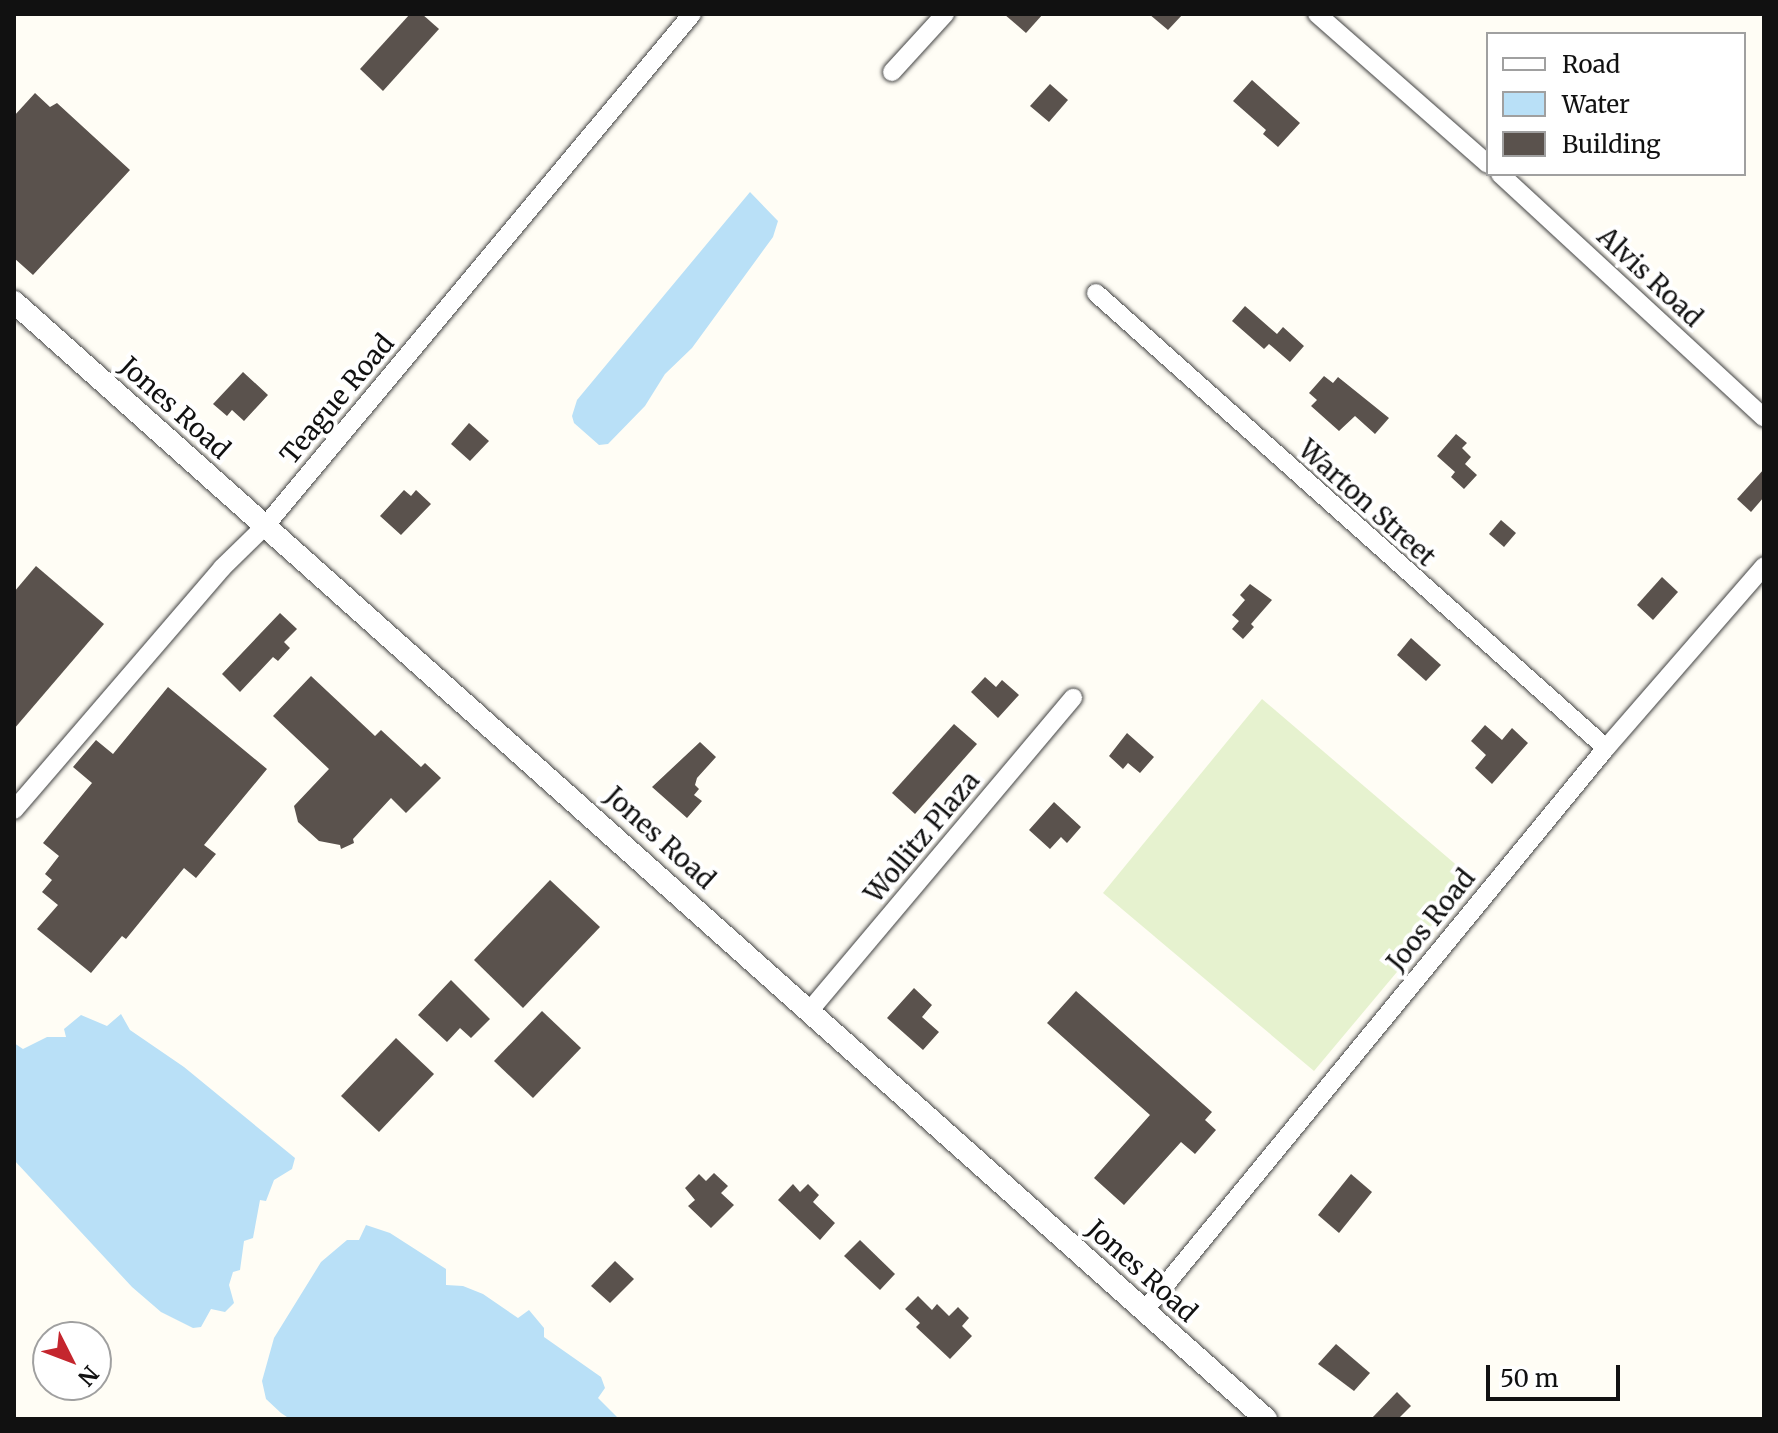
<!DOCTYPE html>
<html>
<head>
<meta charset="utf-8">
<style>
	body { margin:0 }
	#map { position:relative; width:1778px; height:1433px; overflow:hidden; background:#fffdf5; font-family:Merriweather,serif }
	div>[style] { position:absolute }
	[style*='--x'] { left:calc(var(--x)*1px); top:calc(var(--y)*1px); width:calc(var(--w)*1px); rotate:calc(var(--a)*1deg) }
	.pitch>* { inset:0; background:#e6f2cf }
	.water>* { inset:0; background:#b9e0f7 }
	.building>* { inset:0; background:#5a524d }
	.roads { filter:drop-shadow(0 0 2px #444) drop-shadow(0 0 2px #444) }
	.minor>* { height:18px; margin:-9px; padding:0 9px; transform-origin:9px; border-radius:9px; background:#fff }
	.tertiary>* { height:22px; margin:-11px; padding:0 11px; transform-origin:11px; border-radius:11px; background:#fff }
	span { translate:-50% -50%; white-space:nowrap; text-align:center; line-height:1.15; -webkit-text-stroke:8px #fff; paint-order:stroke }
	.street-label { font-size:26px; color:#111 }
	.frame { position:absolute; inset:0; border:16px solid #111; pointer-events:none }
	.legend { position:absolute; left:1486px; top:32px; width:260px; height:144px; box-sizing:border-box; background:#fff; border:2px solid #a0a0a0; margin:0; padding:10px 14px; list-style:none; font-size:24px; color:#111 }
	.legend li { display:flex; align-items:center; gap:16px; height:40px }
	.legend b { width:40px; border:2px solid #a0a0a0 }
	.north { position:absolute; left:32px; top:1321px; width:80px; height:80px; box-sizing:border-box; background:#fff; border:2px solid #a0a0a0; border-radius:50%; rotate:132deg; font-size:22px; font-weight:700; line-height:32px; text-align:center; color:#111 }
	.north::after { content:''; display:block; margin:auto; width:28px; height:36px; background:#c4262e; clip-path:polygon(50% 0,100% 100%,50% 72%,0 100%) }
	.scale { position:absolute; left:1486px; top:1365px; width:134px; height:36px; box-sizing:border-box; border:4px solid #111; border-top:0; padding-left:10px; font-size:24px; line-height:28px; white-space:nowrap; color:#111; -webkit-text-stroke:6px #fff; paint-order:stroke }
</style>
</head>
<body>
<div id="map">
	<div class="pitch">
		<div style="clip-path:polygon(1262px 699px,1474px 880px,1314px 1071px,1103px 893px)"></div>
	</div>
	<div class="water">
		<div style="clip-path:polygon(750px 192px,778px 221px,773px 237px,692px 348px,665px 374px,645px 406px,608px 444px,599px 445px,574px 423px,572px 416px,577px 400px)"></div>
		<div style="clip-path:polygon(121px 1014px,130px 1030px,184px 1067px,295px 1158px,292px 1169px,274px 1180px,266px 1201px,260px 1200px,253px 1238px,244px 1241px,240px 1270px,233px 1272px,229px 1285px,234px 1303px,225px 1312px,211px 1309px,201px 1327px,193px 1328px,161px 1312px,132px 1287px,14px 1160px,14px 1043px,23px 1049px,47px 1037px,66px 1037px,64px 1029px,81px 1015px,107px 1026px)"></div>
		<div style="clip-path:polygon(366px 1225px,390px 1233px,446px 1269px,446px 1285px,463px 1286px,483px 1294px,518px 1318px,529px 1310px,544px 1328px,544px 1337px,601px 1377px,605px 1388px,598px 1398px,619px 1419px,290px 1419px,281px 1413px,266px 1399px,262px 1381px,274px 1338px,321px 1262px,347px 1240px,359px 1240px)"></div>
	</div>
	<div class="building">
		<div style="clip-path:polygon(410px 14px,422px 14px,439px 29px,383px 91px,360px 69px)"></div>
		<div style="clip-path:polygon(1004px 14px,1043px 14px,1026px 33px)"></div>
		<div style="clip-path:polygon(1149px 14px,1183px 14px,1168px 30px)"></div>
		<div style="clip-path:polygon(1252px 80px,1300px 123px,1278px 147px,1263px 134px,1266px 130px,1233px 101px)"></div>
		<div style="clip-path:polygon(1050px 84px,1068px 100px,1049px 122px,1030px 106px)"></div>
		<div style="clip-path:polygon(35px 93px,50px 107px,57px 103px,130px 170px,33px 275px,14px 258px,14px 116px)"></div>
		<div style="clip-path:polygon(1245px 306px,1277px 334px,1283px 327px,1304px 346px,1290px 362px,1269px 344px,1264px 349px,1232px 321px)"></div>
		<div style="clip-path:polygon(243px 372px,268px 395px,244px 421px,232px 410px,227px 416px,213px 404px)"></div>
		<div style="clip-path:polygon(1324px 376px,1333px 383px,1338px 377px,1389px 418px,1375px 434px,1355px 416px,1339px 431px,1311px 406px,1317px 400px,1309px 393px)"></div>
		<div style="clip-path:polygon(469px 423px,489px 441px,470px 461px,451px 444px)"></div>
		<div style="clip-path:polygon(1456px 434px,1467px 443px,1462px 448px,1471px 457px,1465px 464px,1477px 475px,1464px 489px,1451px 477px,1455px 472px,1437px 456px)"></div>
		<div style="clip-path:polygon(1764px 469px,1764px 497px,1751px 512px,1737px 499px)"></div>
		<div style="clip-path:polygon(404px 490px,411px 496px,416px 490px,431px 504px,401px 535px,380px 516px)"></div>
		<div style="clip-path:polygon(1501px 520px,1516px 533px,1504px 547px,1489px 534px)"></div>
		<div style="clip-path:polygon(36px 566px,104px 624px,14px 729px,14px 592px)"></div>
		<div style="clip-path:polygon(1662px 577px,1678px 592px,1653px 620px,1637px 605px)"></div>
		<div style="clip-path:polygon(1250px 584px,1272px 600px,1251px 624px,1254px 627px,1243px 639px,1232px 629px,1239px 621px,1232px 615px,1245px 600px,1240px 595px)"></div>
		<div style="clip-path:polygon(280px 613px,297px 629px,284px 642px,290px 648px,278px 661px,273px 657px,240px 692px,222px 674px)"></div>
		<div style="clip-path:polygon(1411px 638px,1441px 665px,1426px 681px,1397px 655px)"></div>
		<div style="clip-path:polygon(311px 676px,375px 736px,381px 730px,421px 767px,425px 763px,441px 778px,406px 813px,391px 798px,353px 839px,354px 843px,341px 849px,340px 845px,319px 841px,298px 822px,294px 806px,329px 769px,273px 716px)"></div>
		<div style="clip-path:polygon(985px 677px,996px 687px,1002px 680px,1019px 695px,998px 718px,971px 692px)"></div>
		<div style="clip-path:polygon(168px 687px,267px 769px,204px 845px,216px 854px,196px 878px,184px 868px,126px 939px,122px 936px,91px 973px,37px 929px,58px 905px,42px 892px,52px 880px,45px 874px,59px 856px,43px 843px,92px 783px,73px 767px,96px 740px,113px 754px)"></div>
		<div style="clip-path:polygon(954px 724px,977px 744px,915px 814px,892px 793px)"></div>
		<div style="clip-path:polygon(1485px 725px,1502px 740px,1512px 728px,1528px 743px,1492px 784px,1475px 768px,1486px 755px,1471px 741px)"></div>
		<div style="clip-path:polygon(1127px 733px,1154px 757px,1140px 773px,1128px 763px,1123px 769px,1109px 756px)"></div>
		<div style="clip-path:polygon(700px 742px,716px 757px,697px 778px,695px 785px,699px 789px,694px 795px,702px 801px,687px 818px,652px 787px)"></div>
		<div style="clip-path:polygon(1054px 802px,1081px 827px,1067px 843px,1061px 837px,1050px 849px,1029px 830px)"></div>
		<div style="clip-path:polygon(550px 880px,600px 927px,523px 1008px,474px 960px)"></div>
		<div style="clip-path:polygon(451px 980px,490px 1019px,471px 1038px,460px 1028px,447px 1042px,418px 1015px)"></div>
		<div style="clip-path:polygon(914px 988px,932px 1005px,922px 1017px,939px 1032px,923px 1050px,887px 1018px)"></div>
		<div style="clip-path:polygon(1076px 991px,1212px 1112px,1205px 1120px,1216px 1130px,1195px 1154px,1181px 1142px,1124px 1205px,1094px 1178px,1150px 1115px,1047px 1023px)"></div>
		<div style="clip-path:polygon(542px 1011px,581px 1048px,533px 1098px,494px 1061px)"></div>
		<div style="clip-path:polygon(396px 1038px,434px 1074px,379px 1132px,341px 1096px)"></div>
		<div style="clip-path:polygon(714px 1173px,728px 1186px,721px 1193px,734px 1205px,711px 1228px,688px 1206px,695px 1200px,685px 1188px,699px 1174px,706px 1181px)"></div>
		<div style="clip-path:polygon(1351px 1174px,1372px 1192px,1339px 1233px,1318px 1215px)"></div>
		<div style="clip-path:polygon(793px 1184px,800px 1192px,808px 1184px,819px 1195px,813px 1202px,835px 1223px,820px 1240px,778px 1200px)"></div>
		<div style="clip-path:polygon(860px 1240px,895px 1274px,880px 1290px,844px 1256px)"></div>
		<div style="clip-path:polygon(615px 1261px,634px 1279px,610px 1303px,591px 1286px)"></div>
		<div style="clip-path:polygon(918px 1296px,932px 1310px,937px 1304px,949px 1316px,958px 1307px,969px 1318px,962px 1326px,972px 1336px,950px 1359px,916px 1327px,920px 1323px,905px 1309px)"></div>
		<div style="clip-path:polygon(1336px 1344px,1370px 1373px,1354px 1391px,1318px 1364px)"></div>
		<div style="clip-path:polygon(1397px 1392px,1411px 1406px,1398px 1419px,1371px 1419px)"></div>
	</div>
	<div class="roads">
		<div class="minor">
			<div style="--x:1317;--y:14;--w:227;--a:41.3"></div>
			<div style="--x:892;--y:72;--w:79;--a:-47.6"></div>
			<div style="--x:1500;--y:174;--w:359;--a:42.7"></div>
			<div style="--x:1096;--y:293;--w:683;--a:41.74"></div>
			<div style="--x:14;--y:810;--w:319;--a:-49.3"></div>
			<div style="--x:222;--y:568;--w:62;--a:-44.3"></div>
			<div style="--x:266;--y:525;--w:665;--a:-50.18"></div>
			<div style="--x:811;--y:1009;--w:407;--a:-49.9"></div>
			<div style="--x:1144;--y:1311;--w:728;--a:-50.63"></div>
			<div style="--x:1606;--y:748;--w:241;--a:-49"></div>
		</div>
		<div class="tertiary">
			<div style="--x:14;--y:302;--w:1678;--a:41.74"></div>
		</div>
	</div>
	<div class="street-label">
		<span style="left:1650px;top:277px;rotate:43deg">Alvis Road</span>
		<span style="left:337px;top:399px;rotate:-50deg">Teague Road</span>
		<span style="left:175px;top:408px;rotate:42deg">Jones Road</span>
		<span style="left:1367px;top:503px;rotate:42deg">Warton Street</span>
		<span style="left:922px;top:837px;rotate:-50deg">Wollitz Plaza</span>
		<span style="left:660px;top:838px;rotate:42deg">Jones Road</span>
		<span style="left:1431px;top:920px;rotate:-51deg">Joos Road</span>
		<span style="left:1142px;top:1271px;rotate:42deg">Jones Road</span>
	</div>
	<div class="frame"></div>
	<ul class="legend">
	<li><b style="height:10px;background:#fff"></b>Road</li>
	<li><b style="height:22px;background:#b9e0f7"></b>Water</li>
	<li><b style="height:22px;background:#5a524d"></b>Building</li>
	</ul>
	<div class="north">N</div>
	<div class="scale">50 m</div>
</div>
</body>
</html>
